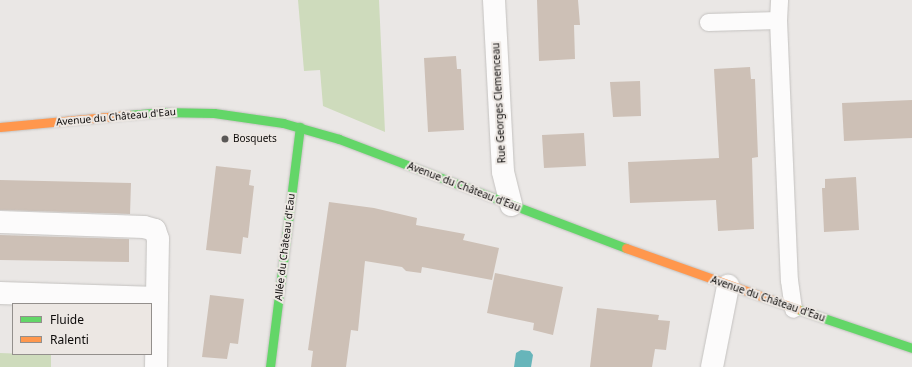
<!DOCTYPE html>
<html>
<head>
<meta charset="utf-8">
<style>
	body { margin:0 }
	#map { position:relative; width:912px; height:367px; overflow:hidden; background:#eae7e5; font-family:"Noto Sans",sans-serif }
	div>[style] { position:absolute }
	[style*='--x'] { left:calc(var(--x)*1px); top:calc(var(--y)*1px); width:calc(var(--w)*1px); rotate:calc(var(--a)*1deg) }
	.green>* { inset:0; background:#cedbbc }
	.water>* { inset:0; background:#67b5ba }
	.building>* { inset:0; background:#cdc0b6 }
	.roads { filter:drop-shadow(0 0 1px #c4c2c0) drop-shadow(0 0 1px #c4c2c0) }
	.lane>* { height:17px; margin:-8.5px; padding:0 8.5px; transform-origin:8.5px; border-radius:8.5px; background:#fcfbfb }
	.street>* { height:22px; margin:-11px; padding:0 11px; transform-origin:11px; border-radius:11px; background:#fcfbfb }
	.fast>* { height:9px; margin:-4.5px; padding:0 4.5px; transform-origin:4.5px; border-radius:4.5px; background:#63d668 }
	.slow>* { height:9px; margin:-4.5px; padding:0 4.5px; transform-origin:4.5px; border-radius:4.5px; background:#ff974d }
	.dots>* { width:11px; height:11px; translate:-50% -50%; box-sizing:border-box; border:2px solid #ece7e3; border-radius:50% }
	span { translate:-50% -50%; white-space:nowrap; text-align:center; line-height:1.15; -webkit-text-stroke:4px #ece7e3; paint-order:stroke }
	.street-label { font-size:10px; color:#0d0b0a }
	.poi-label { font-size:10px; color:#0d0b0a }
	.left { translate:0 -50%; text-align:left }
	.legend { position:absolute; left:12px; top:303px; width:140px; height:52px; box-sizing:border-box; background:#ece7e3; border:1px solid #938f8c; margin:0; padding:5px 7px; list-style:none; font-size:12px; color:#0d0b0a }
	.legend li { display:flex; align-items:center; gap:8px; height:20px }
	.legend b { width:20px; border:1px solid #938f8c }
</style>
</head>
<body>
<div id="map">
	<div class="green">
		<div style="clip-path:polygon(298px 0,379px 0,385px 132px,323px 106px,320px 70px,304px 71px)"></div>
		<div style="clip-path:polygon(0 353px,51px 355px,51px 367px,0 367px)"></div>
	</div>
	<div class="water">
		<div style="clip-path:polygon(521px 350px,530px 351px,533px 355px,531px 367px,514px 367px,516px 353px)"></div>
	</div>
	<div class="building">
		<div style="clip-path:polygon(537px 0,578px 0,580px 25px,574px 25px,575px 59px,539px 61px)"></div>
		<div style="clip-path:polygon(456px 56px,457px 69px,461px 69px,464px 130px,428px 132px,424px 58px)"></div>
		<div style="clip-path:polygon(750px 67px,751px 79px,755px 79px,758px 157px,752px 158px,754px 229px,718px 231px,716px 200px,630px 203px,628px 162px,719px 158px,714px 69px)"></div>
		<div style="clip-path:polygon(640px 81px,641px 116px,613px 117px,610px 82px)"></div>
		<div style="clip-path:polygon(912px 100px,912px 138px,844px 141px,842px 103px)"></div>
		<div style="clip-path:polygon(584px 133px,586px 166px,544px 168px,542px 135px)"></div>
		<div style="clip-path:polygon(216px 166px,251px 170px,249px 185px,254px 186px,248px 238px,243px 237px,241px 254px,206px 250px)"></div>
		<div style="clip-path:polygon(856px 177px,859px 230px,824px 232px,822px 188px,825px 188px,825px 179px)"></div>
		<div style="clip-path:polygon(0 180px,131px 183px,130px 214px,0 210px)"></div>
		<div style="clip-path:polygon(329px 202px,374px 208px,417px 218px,416px 225px,465px 234px,463px 240px,499px 248px,492px 280px,422px 267px,421px 273px,406px 271px,402px 267px,365px 261px,358px 331px,351px 330px,346px 367px,311px 367px,313px 351px,308px 350px)"></div>
		<div style="clip-path:polygon(0 235px,129px 239px,129px 262px,0 260px)"></div>
		<div style="clip-path:polygon(495px 273px,563px 287px,553px 335px,533px 330px,534px 323px,487px 313px)"></div>
		<div style="clip-path:polygon(210px 295px,244px 299px,238px 344px,230px 343px,227px 359px,202px 357px)"></div>
		<div style="clip-path:polygon(597px 308px,659px 315px,658px 320px,670px 321px,666px 350px,655px 349px,652px 367px,590px 367px)"></div>
	</div>
	<div class="roads">
		<div class="lane">
			<div style="--x:778;--y:20;--w:20;--a:-87"></div>
			<div style="--x:708;--y:22;--w:70;--a:-1.6"></div>
			<div style="--x:778;--y:20;--w:260;--a:87.6"></div>
			<div style="--x:789;--y:280;--w:29;--a:82"></div>
		</div>
		<div class="street">
			<div style="--x:494;--y:0;--w:172;--a:87"></div>
			<div style="--x:503;--y:172;--w:34;--a:76"></div>
			<div style="--x:0;--y:222;--w:144;--a:2"></div>
			<div style="--x:144;--y:227;--w:11;--a:15"></div>
			<div style="--x:155;--y:230;--w:9;--a:72"></div>
			<div style="--x:158;--y:239;--w:59;--a:91"></div>
			<div style="--x:0;--y:293;--w:157;--a:1.8"></div>
			<div style="--x:157;--y:298;--w:69;--a:90.8"></div>
			<div style="--x:712;--y:367;--w:83;--a:-78.8"></div>
		</div>
		<div class="fast">
			<div style="--x:128;--y:115;--w:33;--a:-5"></div>
			<div style="--x:161;--y:112;--w:53;--a:1.1"></div>
			<div style="--x:214;--y:113;--w:70;--a:8.2"></div>
			<div style="--x:283;--y:123;--w:58;--a:15.9"></div>
			<div style="--x:339;--y:139;--w:307;--a:20.8"></div>
			<div style="--x:797;--y:309;--w:121;--a:18.7"></div>
			<div style="--x:270;--y:367;--w:242;--a:-82.9"></div>
		</div>
		<div class="slow">
			<div style="--x:0;--y:127;--w:129;--a:-5.4"></div>
			<div style="--x:626;--y:248;--w:182;--a:19.6"></div>
		</div>
	</div>
	<div class="dots">
		<div style="left:225px;top:139px;background:#5a5857"></div>
	</div>
	<div class="street-label">
		<span style="left:499px;top:103px;rotate:-93deg">Rue Georges Clemenceau</span>
		<span style="left:116px;top:117px;rotate:-5deg">Avenue du Château d'Eau</span>
		<span style="left:464px;top:187px;rotate:21deg">Avenue du Château d'Eau</span>
		<span style="left:285px;top:247px;rotate:-83deg">Allée du Château d'Eau</span>
		<span style="left:768px;top:299px;rotate:19deg">Avenue du Château d'Eau</span>
	</div>
	<div class="poi-label">
		<span class="left" style="left:233px;top:139px">Bosquets</span>
	</div>
	<ul class="legend">
	<li><b style="height:5px;background:#63d668"></b>Fluide</li>
	<li><b style="height:5px;background:#ff974d"></b>Ralenti</li>
	</ul>
</div>
</body>
</html>
